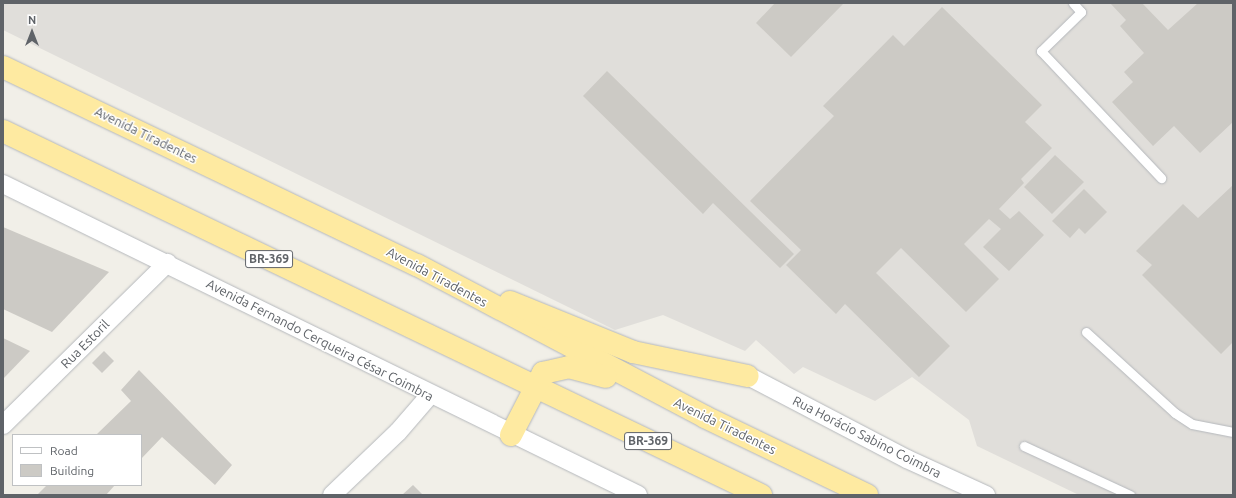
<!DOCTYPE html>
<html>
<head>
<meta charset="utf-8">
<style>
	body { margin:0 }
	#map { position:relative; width:1236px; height:498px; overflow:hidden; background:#f1efe8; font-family:Ubuntu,sans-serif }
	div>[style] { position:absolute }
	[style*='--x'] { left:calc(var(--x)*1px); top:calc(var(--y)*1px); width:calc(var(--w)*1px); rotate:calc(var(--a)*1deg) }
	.industrial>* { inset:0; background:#e0deda }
	.building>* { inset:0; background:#cccac5 }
	.roads { filter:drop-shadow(0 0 1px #b5b8bc) drop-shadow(0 0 1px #b5b8bc) }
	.service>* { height:9px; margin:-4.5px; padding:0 4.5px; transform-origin:4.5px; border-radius:4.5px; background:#fff }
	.minor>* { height:18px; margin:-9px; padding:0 9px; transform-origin:9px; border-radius:9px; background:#fff }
	.trunk>* { height:22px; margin:-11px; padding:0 11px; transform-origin:11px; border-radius:11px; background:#feeaa1 }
	span { translate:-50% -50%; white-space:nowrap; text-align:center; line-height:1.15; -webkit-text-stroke:3px #fff; paint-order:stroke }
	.shield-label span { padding:1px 3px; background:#fff; border:1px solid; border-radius:3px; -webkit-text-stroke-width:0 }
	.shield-label { font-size:12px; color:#5f6368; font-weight:700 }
	.street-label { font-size:13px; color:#5f6368 }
	.frame { position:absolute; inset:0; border:4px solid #5f6368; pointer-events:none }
	.legend { position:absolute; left:12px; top:434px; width:130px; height:52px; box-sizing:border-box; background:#fff; border:1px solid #bfc1c3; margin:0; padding:5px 7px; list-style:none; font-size:12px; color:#5f6368 }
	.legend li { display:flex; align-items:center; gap:8px; height:20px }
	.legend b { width:20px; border:1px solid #bfc1c3 }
	.north { position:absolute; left:12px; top:12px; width:40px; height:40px; -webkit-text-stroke:3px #fff; paint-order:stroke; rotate:0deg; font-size:11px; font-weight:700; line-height:16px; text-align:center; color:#5f6368 }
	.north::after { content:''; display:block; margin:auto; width:14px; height:18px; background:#5f6368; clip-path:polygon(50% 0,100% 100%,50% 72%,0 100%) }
</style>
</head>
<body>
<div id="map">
	<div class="industrial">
		<div style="clip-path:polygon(3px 3px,1233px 3px,1233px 495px,1079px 495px,977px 446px,969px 420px,912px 377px,875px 401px,803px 367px,794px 374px,756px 340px,745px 351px,663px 315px,615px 330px,3px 30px)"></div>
	</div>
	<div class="building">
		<div style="clip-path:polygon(775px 3px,844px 3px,791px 57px,756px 23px)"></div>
		<div style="clip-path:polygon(1110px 3px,1142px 3px,1168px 30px,1198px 3px,1233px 3px,1233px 122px,1200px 153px,1174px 126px,1153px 146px,1112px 102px,1133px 82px,1124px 72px,1144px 53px,1120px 26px,1126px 20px)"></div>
		<div style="clip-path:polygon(942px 7px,1042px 105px,1025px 122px,1052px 148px,1021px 179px,1024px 183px,999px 209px,1010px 219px,1019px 211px,1044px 235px,1009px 271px,983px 247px,1001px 229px,989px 219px,964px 244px,999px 279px,966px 312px,901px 248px,876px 273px,950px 346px,919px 377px,845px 304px,836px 314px,786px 265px,801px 250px,750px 201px,834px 116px,823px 106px,893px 35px,904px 46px)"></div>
		<div style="clip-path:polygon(607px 71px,794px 254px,780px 268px,713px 203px,703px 214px,583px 96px)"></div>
		<div style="clip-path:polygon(1055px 155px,1084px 182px,1052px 214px,1024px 187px)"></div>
		<div style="clip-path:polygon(1233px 185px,1233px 342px,1221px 354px,1142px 275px,1152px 265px,1136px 251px,1183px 204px,1198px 218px)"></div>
		<div style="clip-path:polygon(1084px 189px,1107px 212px,1085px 234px,1079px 228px,1070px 238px,1052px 221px)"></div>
		<div style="clip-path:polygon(3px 227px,109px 272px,52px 332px,3px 309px)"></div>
		<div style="clip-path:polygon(3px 338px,30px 351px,3px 379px)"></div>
		<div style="clip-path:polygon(104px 351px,114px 361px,102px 373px,92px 363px)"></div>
		<div style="clip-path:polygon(139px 370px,232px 465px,215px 485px,162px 437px,141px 459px,141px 435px,96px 435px,131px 401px,121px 390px)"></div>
		<div style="clip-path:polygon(47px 485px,115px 485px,106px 495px,37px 495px)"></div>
		<div style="clip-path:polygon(413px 485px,423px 495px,402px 495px)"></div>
	</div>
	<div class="roads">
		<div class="service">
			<div style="--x:1073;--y:3;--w:12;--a:48"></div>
			<div style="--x:1081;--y:12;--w:56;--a:135.7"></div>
			<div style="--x:1041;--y:51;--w:175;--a:46.6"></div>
			<div style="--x:1086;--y:332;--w:120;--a:42.3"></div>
			<div style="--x:1175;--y:413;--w:20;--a:33"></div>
			<div style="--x:1192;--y:424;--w:42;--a:11"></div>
			<div style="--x:1024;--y:446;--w:117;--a:24.8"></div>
		</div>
		<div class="minor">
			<div style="--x:3;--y:184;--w:707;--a:26.09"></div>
			<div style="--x:748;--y:376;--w:179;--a:27.6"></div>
			<div style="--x:907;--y:459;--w:87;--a:24.5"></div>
			<div style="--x:3;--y:425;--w:231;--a:-44.6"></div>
			<div style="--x:332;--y:495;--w:91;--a:-43.7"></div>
			<div style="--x:398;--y:432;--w:49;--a:-49.1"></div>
		</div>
		<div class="trunk">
			<div style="--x:3;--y:67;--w:459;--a:25.6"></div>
			<div style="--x:417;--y:265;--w:326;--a:27.8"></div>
			<div style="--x:705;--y:417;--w:180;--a:25.7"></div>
			<div style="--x:3;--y:131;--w:841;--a:25.65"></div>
			<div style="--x:510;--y:302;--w:133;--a:22.1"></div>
			<div style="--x:633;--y:352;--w:117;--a:11.8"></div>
			<div style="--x:511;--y:435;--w:70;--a:-62.7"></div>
			<div style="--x:543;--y:373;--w:27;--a:-13"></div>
			<div style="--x:569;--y:367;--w:38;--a:15"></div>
		</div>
	</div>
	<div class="shield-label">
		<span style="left:269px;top:259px">BR-369</span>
		<span style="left:648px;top:441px">BR-369</span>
	</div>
	<div class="street-label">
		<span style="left:146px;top:135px;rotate:26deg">Avenida Tiradentes</span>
		<span style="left:437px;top:277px;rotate:28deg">Avenida Tiradentes</span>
		<span style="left:320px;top:340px;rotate:27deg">Avenida Fernando Cerqueira César Coimbra</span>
		<span style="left:85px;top:344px;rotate:-45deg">Rua Estoril</span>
		<span style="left:725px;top:426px;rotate:26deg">Avenida Tiradentes</span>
		<span style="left:867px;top:437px;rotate:27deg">Rua Horácio Sabino Coimbra</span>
	</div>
	<div class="frame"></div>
	<ul class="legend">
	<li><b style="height:5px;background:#fff"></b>Road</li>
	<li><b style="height:11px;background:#cccac5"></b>Building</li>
	</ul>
	<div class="north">N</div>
</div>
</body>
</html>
